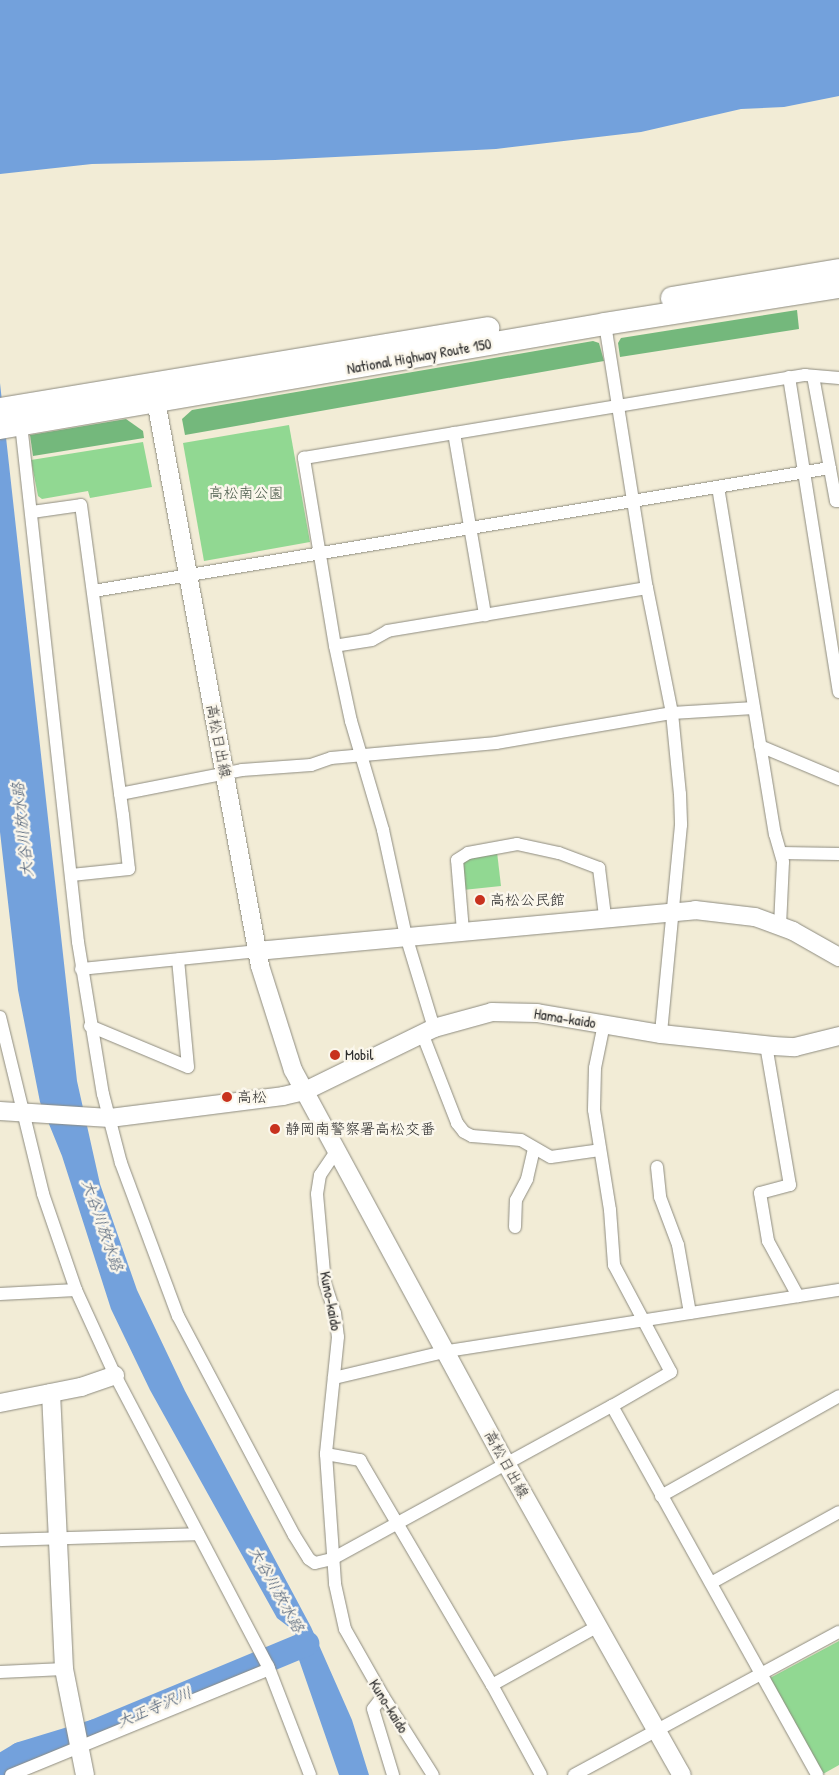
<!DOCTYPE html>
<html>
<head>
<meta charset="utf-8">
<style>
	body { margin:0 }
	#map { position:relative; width:839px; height:1775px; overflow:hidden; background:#f2ecd6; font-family:"Patrick Hand","Klee One",sans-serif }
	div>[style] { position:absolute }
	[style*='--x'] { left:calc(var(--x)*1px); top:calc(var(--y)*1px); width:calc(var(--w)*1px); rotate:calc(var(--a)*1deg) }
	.green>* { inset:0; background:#91d892 }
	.forest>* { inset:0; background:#74b87c }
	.water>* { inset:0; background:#73a1dc }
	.river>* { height:25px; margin:-12.5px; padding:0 12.5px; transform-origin:12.5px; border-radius:12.5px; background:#73a1dc }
	.roads { filter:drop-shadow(0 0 1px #8e8c80) drop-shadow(0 0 1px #8e8c80) }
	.street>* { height:12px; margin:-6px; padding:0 6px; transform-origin:6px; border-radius:6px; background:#fff }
	.secondary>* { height:18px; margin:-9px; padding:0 9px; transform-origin:9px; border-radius:9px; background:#fff }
	.highway>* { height:22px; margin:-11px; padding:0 11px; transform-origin:11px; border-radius:11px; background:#fff }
	.dots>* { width:14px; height:14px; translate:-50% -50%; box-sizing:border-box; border:2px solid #fbf7ec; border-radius:50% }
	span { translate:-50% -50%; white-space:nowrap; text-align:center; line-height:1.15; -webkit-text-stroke:5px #fbf7ec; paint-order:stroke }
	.street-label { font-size:15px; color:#2b2b2b }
	.park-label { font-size:15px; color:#445645 }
	.poi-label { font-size:15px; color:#2b2b2b }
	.left { translate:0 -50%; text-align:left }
	.water-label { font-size:16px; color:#485a72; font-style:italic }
</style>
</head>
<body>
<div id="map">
	<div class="green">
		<div style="clip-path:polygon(289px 425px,310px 542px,204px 561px,183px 443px)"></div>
		<div style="clip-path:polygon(143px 442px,152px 487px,90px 498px,88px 491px,42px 499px,38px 496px,31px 460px)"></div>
		<div style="clip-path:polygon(497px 852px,501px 886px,463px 890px,461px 864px,467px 856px)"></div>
		<div style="clip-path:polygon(839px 1641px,839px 1765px,823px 1774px,770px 1678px)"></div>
	</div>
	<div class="forest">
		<div style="clip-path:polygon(797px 310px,799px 329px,620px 357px,618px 343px,621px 338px)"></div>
		<div style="clip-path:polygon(593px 341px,599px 343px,604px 361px,185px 435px,182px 419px,192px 410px)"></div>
		<div style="clip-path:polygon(126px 419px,143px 431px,144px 438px,33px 456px,30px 435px)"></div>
	</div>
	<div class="water">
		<div style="clip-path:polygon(0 0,839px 0,839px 96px,784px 107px,741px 109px,641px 132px,496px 149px,275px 160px,92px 164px,0 174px)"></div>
		<div style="clip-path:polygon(0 383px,77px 1081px,100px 1184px,137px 1290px,185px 1391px,311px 1627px,352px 1720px,369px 1775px,339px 1775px,298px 1657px,291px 1652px,289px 1647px,297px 1638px,294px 1631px,277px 1618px,150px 1390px,111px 1309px,62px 1156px,40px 1102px,18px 990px,0 832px)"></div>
	</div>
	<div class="river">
		<div style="--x:0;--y:1766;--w:23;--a:-31"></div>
		<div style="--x:20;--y:1754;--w:78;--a:-17"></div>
		<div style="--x:95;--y:1731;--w:229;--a:-22.6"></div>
	</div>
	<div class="roads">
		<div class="street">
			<div style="--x:605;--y:324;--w:267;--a:81"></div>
			<div style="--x:647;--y:588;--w:127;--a:78.7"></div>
			<div style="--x:672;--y:713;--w:81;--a:84.4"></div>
			<div style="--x:680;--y:794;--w:31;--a:88"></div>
			<div style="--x:681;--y:825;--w:210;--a:95.5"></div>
			<div style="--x:813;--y:376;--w:127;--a:79.6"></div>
			<div style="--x:836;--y:501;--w:3;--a:0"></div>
			<div style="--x:789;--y:377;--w:319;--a:81"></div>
			<div style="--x:21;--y:424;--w:521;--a:83.72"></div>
			<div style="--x:78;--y:942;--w:154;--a:80.7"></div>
			<div style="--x:103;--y:1094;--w:71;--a:75.4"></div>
			<div style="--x:121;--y:1163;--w:163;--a:69.6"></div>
			<div style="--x:178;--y:1316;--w:248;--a:62.1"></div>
			<div style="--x:294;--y:1535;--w:28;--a:58"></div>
			<div style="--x:309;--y:1559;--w:7;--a:34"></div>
			<div style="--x:315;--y:1563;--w:17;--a:-13"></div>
			<div style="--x:332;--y:1559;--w:319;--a:-28.7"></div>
			<div style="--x:612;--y:1406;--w:422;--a:60.9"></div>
			<div style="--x:454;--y:433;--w:185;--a:80.3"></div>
			<div style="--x:718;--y:487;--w:352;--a:80.7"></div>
			<div style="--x:775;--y:834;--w:29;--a:74"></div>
			<div style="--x:783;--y:862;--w:63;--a:92.7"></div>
			<div style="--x:32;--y:512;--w:49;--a:-8.1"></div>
			<div style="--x:81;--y:505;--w:313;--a:82.3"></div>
			<div style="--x:123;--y:815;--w:54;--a:83.7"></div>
			<div style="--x:129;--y:869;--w:58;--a:174.1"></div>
			<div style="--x:647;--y:588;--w:263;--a:170.6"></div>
			<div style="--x:388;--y:631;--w:18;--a:151"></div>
			<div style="--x:372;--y:640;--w:37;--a:171"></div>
			<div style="--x:335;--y:646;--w:191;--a:-99.4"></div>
			<div style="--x:304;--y:458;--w:508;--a:-9.41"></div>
			<div style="--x:805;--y:375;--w:34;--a:5"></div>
			<div style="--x:94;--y:591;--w:746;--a:-9.49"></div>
			<div style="--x:335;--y:646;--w:77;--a:78"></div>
			<div style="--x:351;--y:721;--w:114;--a:73.6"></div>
			<div style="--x:383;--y:830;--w:108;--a:77.8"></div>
			<div style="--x:406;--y:936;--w:96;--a:73.1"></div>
			<div style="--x:760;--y:746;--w:86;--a:22.7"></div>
			<div style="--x:120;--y:794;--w:124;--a:-11.1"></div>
			<div style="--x:242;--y:770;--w:69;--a:-4.1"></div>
			<div style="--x:311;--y:765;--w:21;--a:-19"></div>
			<div style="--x:331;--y:758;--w:166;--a:-5.2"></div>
			<div style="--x:496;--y:743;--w:179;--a:-9.7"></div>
			<div style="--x:672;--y:713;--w:82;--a:-3.5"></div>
			<div style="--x:781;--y:853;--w:58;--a:1"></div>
			<div style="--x:463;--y:931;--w:71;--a:-94.8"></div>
			<div style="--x:457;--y:860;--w:13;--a:-32"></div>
			<div style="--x:468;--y:853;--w:50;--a:-10.4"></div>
			<div style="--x:517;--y:844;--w:43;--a:12.1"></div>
			<div style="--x:559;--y:853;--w:43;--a:20.6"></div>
			<div style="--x:599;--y:868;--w:48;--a:82.9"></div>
			<div style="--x:81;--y:969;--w:177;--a:-5.8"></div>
			<div style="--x:0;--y:1017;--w:182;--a:76.3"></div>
			<div style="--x:43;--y:1194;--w:102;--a:71"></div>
			<div style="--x:76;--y:1290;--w:94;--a:65.4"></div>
			<div style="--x:115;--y:1375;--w:329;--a:62.3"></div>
			<div style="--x:268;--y:1666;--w:117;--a:68.9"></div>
			<div style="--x:604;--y:1024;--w:45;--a:101.6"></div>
			<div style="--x:595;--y:1068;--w:42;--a:91.4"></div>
			<div style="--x:594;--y:1110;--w:101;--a:80.9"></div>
			<div style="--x:610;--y:1210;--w:55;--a:85.8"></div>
			<div style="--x:614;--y:1265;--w:121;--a:62"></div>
			<div style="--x:671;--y:1372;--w:68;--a:150"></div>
			<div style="--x:90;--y:1026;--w:106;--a:22.7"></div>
			<div style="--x:188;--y:1067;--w:108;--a:-95.3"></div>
			<div style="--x:422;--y:1033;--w:97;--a:68.7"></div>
			<div style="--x:457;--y:1123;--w:11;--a:52"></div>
			<div style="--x:464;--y:1132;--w:9;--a:27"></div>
			<div style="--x:472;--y:1136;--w:49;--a:4.7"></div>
			<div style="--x:521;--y:1140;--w:34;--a:30"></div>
			<div style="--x:551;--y:1157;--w:49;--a:-8.1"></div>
			<div style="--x:766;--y:1045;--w:142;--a:80.3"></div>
			<div style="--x:790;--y:1185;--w:31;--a:165"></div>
			<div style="--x:760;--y:1193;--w:49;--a:80.5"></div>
			<div style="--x:768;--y:1241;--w:63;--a:61.4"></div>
			<div style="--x:337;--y:1150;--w:30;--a:124"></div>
			<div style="--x:320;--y:1175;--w:19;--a:99"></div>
			<div style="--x:317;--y:1194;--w:89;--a:84.9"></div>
			<div style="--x:325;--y:1283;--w:32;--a:72"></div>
			<div style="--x:335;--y:1313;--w:24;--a:83"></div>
			<div style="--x:338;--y:1337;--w:118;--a:95.9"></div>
			<div style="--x:326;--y:1454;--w:130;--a:86"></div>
			<div style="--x:335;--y:1584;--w:46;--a:77.5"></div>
			<div style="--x:345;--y:1629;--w:77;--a:60.4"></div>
			<div style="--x:383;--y:1696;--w:93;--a:57.7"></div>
			<div style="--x:657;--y:1167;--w:30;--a:84"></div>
			<div style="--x:660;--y:1197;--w:51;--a:69.4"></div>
			<div style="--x:678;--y:1245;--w:69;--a:80"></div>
			<div style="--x:515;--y:1227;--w:27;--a:-88"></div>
			<div style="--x:516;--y:1200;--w:24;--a:-62"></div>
			<div style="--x:527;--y:1179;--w:31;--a:-77"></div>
			<div style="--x:0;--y:1294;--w:76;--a:-3"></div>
			<div style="--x:334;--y:1378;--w:117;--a:-13.3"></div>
			<div style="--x:448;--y:1351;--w:396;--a:-8.9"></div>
			<div style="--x:326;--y:1454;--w:35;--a:10"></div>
			<div style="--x:360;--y:1460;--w:261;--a:59.6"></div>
			<div style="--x:492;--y:1685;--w:102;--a:61.4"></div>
			<div style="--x:661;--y:1496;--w:204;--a:-29.3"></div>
			<div style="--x:0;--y:1540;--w:198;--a:-1.7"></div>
			<div style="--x:711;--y:1583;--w:146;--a:-29"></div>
			<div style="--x:0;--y:1672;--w:64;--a:-2.7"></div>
			<div style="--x:492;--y:1685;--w:121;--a:-29.1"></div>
			<div style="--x:383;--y:1696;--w:16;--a:128"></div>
			<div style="--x:373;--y:1709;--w:69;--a:73.1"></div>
			<div style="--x:11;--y:1775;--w:279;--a:-22.3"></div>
			<div style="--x:574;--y:1775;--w:301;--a:-28.4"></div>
		</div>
		<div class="secondary">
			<div style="--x:154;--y:390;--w:586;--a:79.57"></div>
			<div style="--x:260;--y:966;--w:109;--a:72.4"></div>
			<div style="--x:293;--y:1070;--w:449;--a:61.6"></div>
			<div style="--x:507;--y:1465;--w:356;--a:60.6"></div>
			<div style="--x:257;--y:951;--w:440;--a:-5.3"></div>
			<div style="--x:695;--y:910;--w:60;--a:6.7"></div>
			<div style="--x:755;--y:917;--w:40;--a:20.2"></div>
			<div style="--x:793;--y:931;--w:53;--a:29.5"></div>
			<div style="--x:0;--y:1111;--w:110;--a:3.6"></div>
			<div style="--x:110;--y:1118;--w:174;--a:-7.2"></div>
			<div style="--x:283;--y:1096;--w:23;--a:-13"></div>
			<div style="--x:305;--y:1091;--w:144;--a:-26"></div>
			<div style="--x:434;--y:1028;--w:60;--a:-15.4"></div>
			<div style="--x:492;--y:1012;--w:45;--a:1.3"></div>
			<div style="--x:537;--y:1013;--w:126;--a:9.6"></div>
			<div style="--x:661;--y:1034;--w:113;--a:6.1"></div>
			<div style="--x:773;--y:1046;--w:22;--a:3"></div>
			<div style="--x:795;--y:1047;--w:45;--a:-14"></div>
			<div style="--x:51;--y:1393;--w:276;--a:87.3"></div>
			<div style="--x:64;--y:1669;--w:108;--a:78.8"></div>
			<div style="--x:0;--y:1403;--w:83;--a:-11.2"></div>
			<div style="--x:81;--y:1387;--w:36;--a:-19"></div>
		</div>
		<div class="highway">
			<div style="--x:672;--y:298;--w:169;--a:-9.5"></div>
			<div style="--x:0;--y:409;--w:495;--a:-9.4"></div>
			<div style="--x:0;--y:428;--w:614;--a:-9.75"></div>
			<div style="--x:605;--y:324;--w:237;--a:-9"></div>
		</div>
	</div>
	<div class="dots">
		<div style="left:480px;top:900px;background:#c8321e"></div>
		<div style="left:335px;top:1055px;background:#c8321e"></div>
		<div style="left:227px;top:1097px;background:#c8321e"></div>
		<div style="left:275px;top:1129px;background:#c8321e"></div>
	</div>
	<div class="street-label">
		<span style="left:419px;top:356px;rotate:-10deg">National Highway Route 150</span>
		<span style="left:219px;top:741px;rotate:79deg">高松日出線</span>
		<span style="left:565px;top:1018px;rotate:9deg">Hama-kaido</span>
		<span style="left:331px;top:1301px;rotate:79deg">Kuno-kaido</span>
		<span style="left:507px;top:1464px;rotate:61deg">高松日出線</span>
		<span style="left:389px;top:1706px;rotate:58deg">Kuno-kaido</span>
	</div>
	<div class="park-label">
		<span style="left:246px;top:493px">高松南公園</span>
	</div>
	<div class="poi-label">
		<span class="left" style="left:490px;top:900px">高松公民館</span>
		<span class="left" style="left:345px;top:1055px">Mobil</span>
		<span class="left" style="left:237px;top:1097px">高松</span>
		<span class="left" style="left:285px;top:1129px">静岡南警察署高松交番</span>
	</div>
	<div class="water-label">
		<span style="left:22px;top:830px;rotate:-96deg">大谷川放水路</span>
		<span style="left:103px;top:1225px;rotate:71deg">大谷川放水路</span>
		<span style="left:277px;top:1589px;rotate:61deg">大谷川放水路</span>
		<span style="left:154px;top:1707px;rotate:-23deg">大正寺沢川</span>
	</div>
</div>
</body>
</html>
